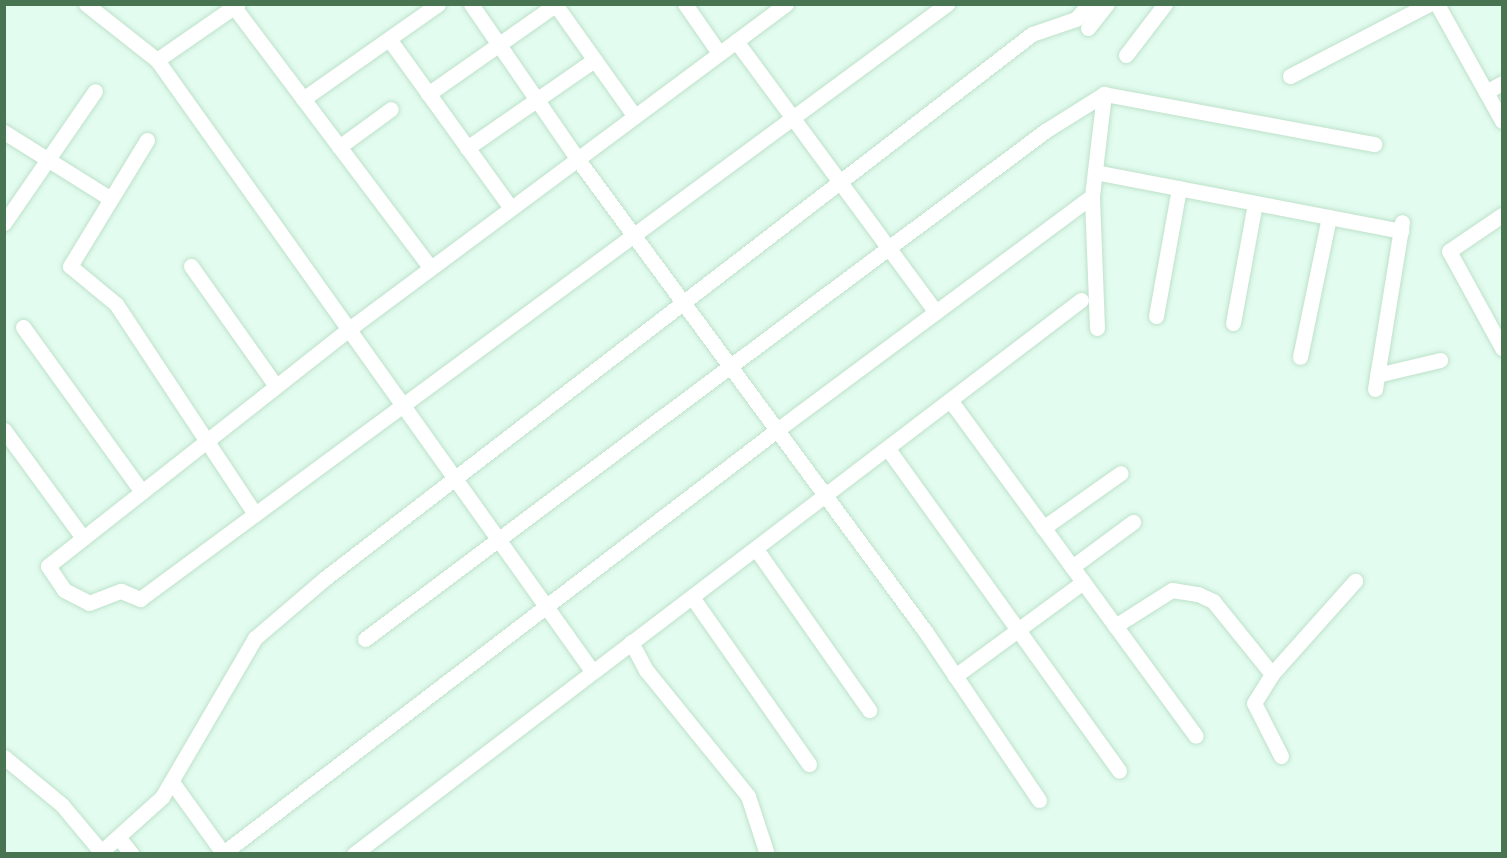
<!DOCTYPE html>
<html>
<head>
<meta charset="utf-8">
<style>
	body { margin:0 }
	#map { position:relative; width:1507px; height:858px; overflow:hidden; background:#e2fcef; font-family:Karla,sans-serif }
	div>[style] { position:absolute }
	[style*='--x'] { left:calc(var(--x)*1px); top:calc(var(--y)*1px); width:calc(var(--w)*1px); rotate:calc(var(--a)*1deg) }
	.roads { filter:drop-shadow(0 0 2px #bee1ca) drop-shadow(0 0 2px #bee1ca) }
	.minor>* { height:15px; margin:-7.5px; padding:0 7.5px; transform-origin:7.5px; border-radius:7.5px; background:#fff }
	span { translate:-50% -50%; white-space:nowrap; text-align:center; line-height:1.15; -webkit-text-stroke:4.5px #e9fff3; paint-order:stroke }
	.frame { position:absolute; inset:0; border:6px solid #487452; pointer-events:none }
</style>
</head>
<body>
<div id="map">
	<div class="roads">
		<div class="minor">
			<div style="--x:86;--y:4;--w:90;--a:38.3"></div>
			<div style="--x:157;--y:60;--w:750;--a:54.55"></div>
			<div style="--x:471;--y:4;--w:186;--a:55.5"></div>
			<div style="--x:576;--y:157;--w:589;--a:53.64"></div>
			<div style="--x:925;--y:631;--w:204;--a:56"></div>
			<div style="--x:555;--y:4;--w:136;--a:54.6"></div>
			<div style="--x:685;--y:4;--w:60;--a:55.2"></div>
			<div style="--x:786;--y:4;--w:545;--a:143.36"></div>
			<div style="--x:349;--y:329;--w:383;--a:141.8"></div>
			<div style="--x:48;--y:566;--w:29;--a:56"></div>
			<div style="--x:64;--y:590;--w:28;--a:27"></div>
			<div style="--x:89;--y:603;--w:34;--a:-21"></div>
			<div style="--x:121;--y:591;--w:21;--a:23"></div>
			<div style="--x:140;--y:599;--w:1003;--a:-36.4"></div>
			<div style="--x:1437;--y:4;--w:134;--a:60.9"></div>
			<div style="--x:234;--y:7;--w:326;--a:53"></div>
			<div style="--x:1088;--y:28;--w:31;--a:-52"></div>
			<div style="--x:389;--y:39;--w:207;--a:54.2"></div>
			<div style="--x:736;--y:41;--w:337;--a:53.6"></div>
			<div style="--x:1126;--y:55;--w:64;--a:-52.6"></div>
			<div style="--x:157;--y:60;--w:98;--a:-34.7"></div>
			<div style="--x:1290;--y:76;--w:157;--a:-27.4"></div>
			<div style="--x:1486;--y:92;--w:18;--a:-29"></div>
			<div style="--x:428;--y:94;--w:155;--a:-35"></div>
			<div style="--x:303;--y:99;--w:165;--a:-35.1"></div>
			<div style="--x:4;--y:132;--w:126;--a:32.1"></div>
			<div style="--x:147;--y:140;--w:148;--a:121.4"></div>
			<div style="--x:70;--y:266;--w:60;--a:39.6"></div>
			<div style="--x:116;--y:304;--w:252;--a:56.5"></div>
			<div style="--x:339;--y:147;--w:64;--a:-36.2"></div>
			<div style="--x:467;--y:148;--w:155;--a:-34.7"></div>
			<div style="--x:1095;--y:172;--w:312;--a:10.9"></div>
			<div style="--x:1502;--y:215;--w:64;--a:145.8"></div>
			<div style="--x:1449;--y:251;--w:111;--a:61.3"></div>
			<div style="--x:4;--y:223;--w:160;--a:-55.4"></div>
			<div style="--x:191;--y:266;--w:147;--a:54.7"></div>
			<div style="--x:1156;--y:316;--w:130;--a:-79.8"></div>
			<div style="--x:1233;--y:323;--w:122;--a:-79.6"></div>
			<div style="--x:23;--y:327;--w:203;--a:54.2"></div>
			<div style="--x:1097;--y:328;--w:132;--a:-92.2"></div>
			<div style="--x:1092;--y:196;--w:103;--a:-83.3"></div>
			<div style="--x:1300;--y:357;--w:143;--a:-78.3"></div>
			<div style="--x:1377;--y:375;--w:65;--a:-13.4"></div>
			<div style="--x:1375;--y:389;--w:169;--a:-80.8"></div>
			<div style="--x:950;--y:400;--w:416;--a:53.8"></div>
			<div style="--x:4;--y:430;--w:134;--a:53.8"></div>
			<div style="--x:888;--y:449;--w:396;--a:54.3"></div>
			<div style="--x:1043;--y:528;--w:95;--a:-35.2"></div>
			<div style="--x:756;--y:549;--w:197;--a:54.9"></div>
			<div style="--x:1072;--y:567;--w:76;--a:-36.4"></div>
			<div style="--x:692;--y:597;--w:204;--a:55"></div>
			<div style="--x:1115;--y:626;--w:67;--a:-32.3"></div>
			<div style="--x:1172;--y:590;--w:26;--a:9"></div>
			<div style="--x:1198;--y:594;--w:17;--a:25"></div>
			<div style="--x:1213;--y:601;--w:94;--a:51.1"></div>
			<div style="--x:365;--y:639;--w:849;--a:-36.76"></div>
			<div style="--x:1045;--y:131;--w:70;--a:-32.1"></div>
			<div style="--x:1104;--y:94;--w:275;--a:10.5"></div>
			<div style="--x:631;--y:642;--w:32;--a:62"></div>
			<div style="--x:646;--y:670;--w:162;--a:51"></div>
			<div style="--x:748;--y:796;--w:61;--a:71.9"></div>
			<div style="--x:955;--y:676;--w:159;--a:-36.3"></div>
			<div style="--x:1281;--y:756;--w:59;--a:-117"></div>
			<div style="--x:1254;--y:703;--w:34;--a:-58"></div>
			<div style="--x:1272;--y:674;--w:125;--a:-48.3"></div>
			<div style="--x:4;--y:757;--w:75;--a:39.6"></div>
			<div style="--x:62;--y:805;--w:64;--a:50.1"></div>
			<div style="--x:172;--y:782;--w:87;--a:54.3"></div>
			<div style="--x:118;--y:837;--w:22;--a:51"></div>
			<div style="--x:101;--y:852;--w:82;--a:-42"></div>
			<div style="--x:162;--y:797;--w:184;--a:-59.7"></div>
			<div style="--x:255;--y:638;--w:91;--a:-40.5"></div>
			<div style="--x:324;--y:579;--w:893;--a:-37.59"></div>
			<div style="--x:1032;--y:34;--w:46;--a:-18.8"></div>
			<div style="--x:1076;--y:19;--w:20;--a:-49"></div>
			<div style="--x:222;--y:854;--w:698;--a:-37.38"></div>
			<div style="--x:777;--y:430;--w:392;--a:-36.6"></div>
			<div style="--x:354;--y:854;--w:914;--a:-37.31"></div>
		</div>
	</div>
	<div class="frame"></div>
</div>
</body>
</html>
